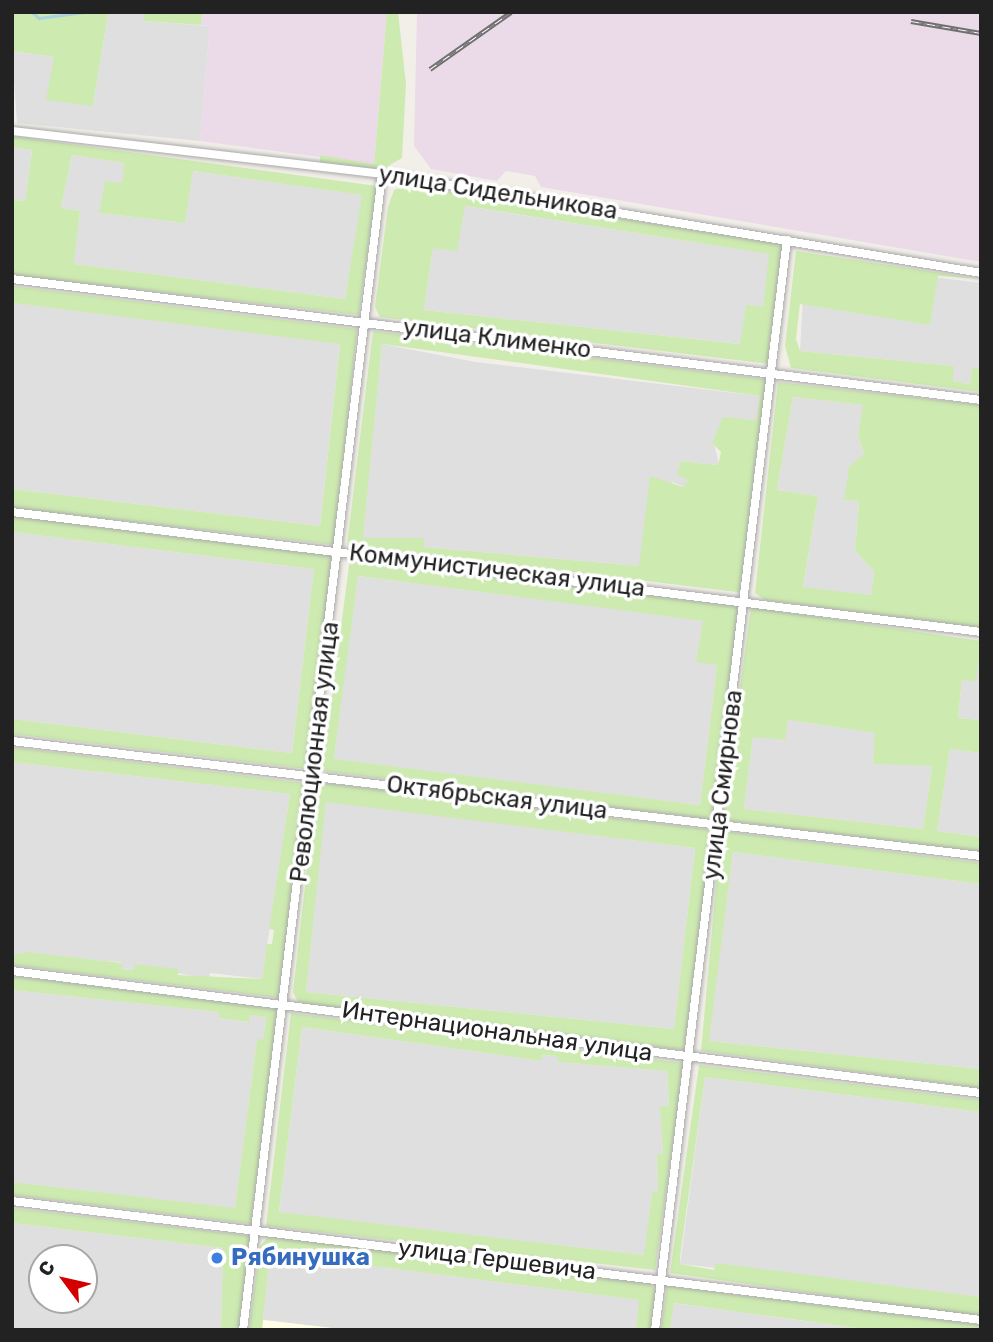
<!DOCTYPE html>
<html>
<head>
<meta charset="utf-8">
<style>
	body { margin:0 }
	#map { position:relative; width:993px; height:1342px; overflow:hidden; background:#f2efe9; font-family:Rubik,sans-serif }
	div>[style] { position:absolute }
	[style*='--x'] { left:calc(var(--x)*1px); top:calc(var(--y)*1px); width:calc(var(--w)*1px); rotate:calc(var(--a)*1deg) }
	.residential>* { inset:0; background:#e0dfdf }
	.industrial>* { inset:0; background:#ebdbe8 }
	.education>* { inset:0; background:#ffffe5 }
	.grass>* { inset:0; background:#cdebb0 }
	.stream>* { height:2.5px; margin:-1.25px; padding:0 1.25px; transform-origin:1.25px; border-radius:1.25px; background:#aad3df }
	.roads { filter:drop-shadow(0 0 2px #a9a9a9) drop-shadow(0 0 2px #a9a9a9) }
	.street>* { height:8px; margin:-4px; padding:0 4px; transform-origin:4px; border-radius:4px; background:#fff }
	.rail>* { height:5px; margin-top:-2.5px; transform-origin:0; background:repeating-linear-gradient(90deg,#fff 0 8px,#707070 0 16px); box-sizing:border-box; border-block:2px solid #707070 }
	.dots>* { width:19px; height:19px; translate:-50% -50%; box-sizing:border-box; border:4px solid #fff; border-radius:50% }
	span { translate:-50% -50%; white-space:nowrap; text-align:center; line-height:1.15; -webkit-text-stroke:7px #fff; paint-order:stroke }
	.street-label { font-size:24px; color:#222 }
	.shop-label { font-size:24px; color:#366cbe; font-weight:700 }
	.left { translate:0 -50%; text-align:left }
	.frame { position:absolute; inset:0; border:14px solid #222; pointer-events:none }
	.north { position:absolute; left:28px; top:1244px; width:70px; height:70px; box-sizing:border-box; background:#fff; border:2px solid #a7a7a7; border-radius:50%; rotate:303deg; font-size:19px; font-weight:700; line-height:28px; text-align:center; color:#222 }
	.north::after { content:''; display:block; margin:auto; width:24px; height:32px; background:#d40000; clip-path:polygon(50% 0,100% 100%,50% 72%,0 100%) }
</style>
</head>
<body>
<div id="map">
	<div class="residential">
		<div style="clip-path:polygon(131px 12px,145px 15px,144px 21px,210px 26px,200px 141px,17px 123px,12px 51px,54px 57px,93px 106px,108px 14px)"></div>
		<div style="clip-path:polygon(12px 147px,32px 150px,25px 201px,12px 200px)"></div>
		<div style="clip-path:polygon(72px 155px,125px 163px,122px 183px,99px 213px,185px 223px,192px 171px,363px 195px,345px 299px,73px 264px,80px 211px,61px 208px)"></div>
		<div style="clip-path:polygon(464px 206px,770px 254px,763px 308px,746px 306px,741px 344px,424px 310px,433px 248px)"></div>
		<div style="clip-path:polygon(805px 261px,981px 283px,981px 369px,972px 369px,970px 384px,952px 381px,953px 366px,800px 351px)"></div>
		<div style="clip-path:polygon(12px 303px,340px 343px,320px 526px,12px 489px)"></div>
		<div style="clip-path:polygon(382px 344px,476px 362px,760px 396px,756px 420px,723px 418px,714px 443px,719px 465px,681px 461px,688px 480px,684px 487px,672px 482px,639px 566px,424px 547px,423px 538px,362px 538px)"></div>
		<div style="clip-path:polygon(793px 397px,864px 405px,858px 436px,864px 454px,845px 500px,859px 501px,855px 551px,874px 571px,871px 595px,803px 588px,818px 496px,777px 490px)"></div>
		<div style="clip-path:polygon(12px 532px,314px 569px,292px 753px,12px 719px)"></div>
		<div style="clip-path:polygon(357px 576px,704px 620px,717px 665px,700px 805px,334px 760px)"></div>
		<div style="clip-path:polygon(981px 652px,981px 720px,958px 718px,962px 680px)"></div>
		<div style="clip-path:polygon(788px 720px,876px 733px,873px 763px,932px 766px,923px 829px,744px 809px,753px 737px)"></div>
		<div style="clip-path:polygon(950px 749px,981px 753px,981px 837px,937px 831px)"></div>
		<div style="clip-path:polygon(12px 762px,290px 794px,262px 979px,210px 973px,209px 979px,135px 965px,135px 970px,121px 969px,121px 962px,12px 955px)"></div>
		<div style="clip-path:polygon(325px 801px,695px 848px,674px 1029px,306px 992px)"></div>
		<div style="clip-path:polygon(733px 852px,981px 884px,981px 1069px,708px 1041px)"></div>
		<div style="clip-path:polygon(12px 990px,220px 1012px,219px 1018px,249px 1022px,250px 1015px,266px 1017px,263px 1041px,257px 1040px,235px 1209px,12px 1182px)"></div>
		<div style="clip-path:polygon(302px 1027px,541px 1061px,542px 1055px,558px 1056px,558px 1062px,667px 1071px,669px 1106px,661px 1106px,663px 1155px,657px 1154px,658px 1193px,652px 1193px,645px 1255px,279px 1213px)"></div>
		<div style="clip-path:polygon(705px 1077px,981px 1112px,981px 1297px,680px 1264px)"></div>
		<div style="clip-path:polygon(evenodd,12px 1223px,223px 1248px,221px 1330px,12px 1330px,12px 1223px,42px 1258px,84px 1258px,84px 1300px,42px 1300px,42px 1258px)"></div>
		<div style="clip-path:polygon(270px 1253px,640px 1300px,636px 1330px,349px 1330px,263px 1320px)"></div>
		<div style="clip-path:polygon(673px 1303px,870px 1330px,670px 1330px)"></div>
	</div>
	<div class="industrial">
		<div style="clip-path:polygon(387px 12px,374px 164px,200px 141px,210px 26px,201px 25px,202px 13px)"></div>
		<div style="clip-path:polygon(417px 12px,981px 12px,981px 262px,541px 187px,535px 176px,506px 171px,497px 181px,431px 169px,414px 146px)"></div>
	</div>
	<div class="education">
		<div style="clip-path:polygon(263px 1320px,349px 1330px,262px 1330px)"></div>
	</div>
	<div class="grass">
		<div style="clip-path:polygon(12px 12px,130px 12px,108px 14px,93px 106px,46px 100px,54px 57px,12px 51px)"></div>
		<div style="clip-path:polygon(131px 12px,210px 12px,202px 13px,201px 25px,144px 21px,144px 15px)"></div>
		<div style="clip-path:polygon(387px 12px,398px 12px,406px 84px,402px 158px,381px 170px,320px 163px,320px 155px,374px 164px)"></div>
		<div style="clip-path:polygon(evenodd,12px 136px,377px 186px,359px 315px,12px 275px,12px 200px,25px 201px,32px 150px,12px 147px,12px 136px,72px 155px,124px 163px,122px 183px,105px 181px,99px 213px,185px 223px,193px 171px,362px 195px,345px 299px,74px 264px,80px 211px,61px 208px,72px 155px)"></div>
		<div style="clip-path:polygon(evenodd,405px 185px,784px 244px,771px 364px,380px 317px,375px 307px,388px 207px,394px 190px,405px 185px,465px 206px,769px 254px,763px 307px,746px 305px,740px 344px,424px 310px,433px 248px,457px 251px,465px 206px)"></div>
		<div style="clip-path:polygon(796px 251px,981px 279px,938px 276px,930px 325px,800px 304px,796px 339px,800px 351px,954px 366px,953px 381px,970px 384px,972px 368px,981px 369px,981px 392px,791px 368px,785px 346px)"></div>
		<div style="clip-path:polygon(12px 286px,357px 329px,335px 545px,12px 508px,12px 489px,320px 526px,340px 344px,12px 303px)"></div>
		<div style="clip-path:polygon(evenodd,373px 331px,771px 380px,746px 593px,347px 545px,373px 331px,382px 344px,760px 396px,756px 420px,723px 417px,712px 443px,721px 452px,718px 465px,681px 461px,677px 474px,688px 480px,683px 487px,650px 476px,639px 566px,424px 547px,424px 538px,363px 538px,382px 344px)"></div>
		<div style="clip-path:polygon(evenodd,778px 382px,981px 405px,981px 628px,765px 600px,755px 593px,778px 382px,793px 397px,863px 405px,858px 436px,864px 454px,849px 467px,844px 500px,859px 501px,855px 551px,874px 571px,871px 595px,803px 587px,818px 496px,777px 490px,793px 397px)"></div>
		<div style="clip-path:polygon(12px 516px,333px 556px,307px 769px,12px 734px,12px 719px,292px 753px,314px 569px,12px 532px)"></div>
		<div style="clip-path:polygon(evenodd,350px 558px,744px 607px,715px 820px,322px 771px,350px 558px,358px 576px,703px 621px,696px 662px,717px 665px,700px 805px,334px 759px,358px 576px)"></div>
		<div style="clip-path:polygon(evenodd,751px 607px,981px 641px,976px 681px,962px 680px,958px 718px,981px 720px,981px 753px,950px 749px,937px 831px,981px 837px,981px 852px,722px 820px,751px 607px,788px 720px,875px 733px,873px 764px,932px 766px,923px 829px,744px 809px,753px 737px,785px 740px,788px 720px)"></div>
		<div style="clip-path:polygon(12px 747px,304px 783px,280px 998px,12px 965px,12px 955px,27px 952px,122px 963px,121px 969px,134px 970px,135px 964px,178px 969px,178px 975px,262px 979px,267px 944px,272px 944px,274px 930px,269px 929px,290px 794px,12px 762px)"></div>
		<div style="clip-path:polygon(evenodd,317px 782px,712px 830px,690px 1051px,299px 1004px,293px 992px,317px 782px,326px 802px,695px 848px,674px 1029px,306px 992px,326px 802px)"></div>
		<div style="clip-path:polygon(729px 832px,981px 863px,981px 884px,733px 852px,709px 1041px,981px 1069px,981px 1088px,701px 1051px,720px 842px)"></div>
		<div style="clip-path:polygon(12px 976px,279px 1008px,251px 1224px,12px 1195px,12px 1182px,235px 1208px,257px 1039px,263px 1040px,266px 1017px,250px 1015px,249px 1022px,219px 1018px,219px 1012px,12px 990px)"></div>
		<div style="clip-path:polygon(evenodd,291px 1013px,684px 1063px,655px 1270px,266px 1226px,291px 1013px,302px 1027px,541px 1061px,542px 1055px,558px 1056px,558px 1062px,667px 1071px,669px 1106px,660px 1106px,663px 1154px,657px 1154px,658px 1192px,652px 1192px,644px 1255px,279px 1212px,302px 1027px)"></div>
		<div style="clip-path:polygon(699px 1065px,981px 1100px,981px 1112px,705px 1077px,680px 1257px,680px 1264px,714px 1270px,716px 1263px,981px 1297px,981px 1317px,670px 1273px)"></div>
		<div style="clip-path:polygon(12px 1208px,251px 1236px,239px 1330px,221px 1330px,223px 1248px,12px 1223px)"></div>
		<div style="clip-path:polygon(269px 1236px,648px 1282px,657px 1292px,652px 1330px,636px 1330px,639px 1300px,270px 1253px,262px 1330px,249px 1330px,260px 1246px)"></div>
		<div style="clip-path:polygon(667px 1286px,981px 1325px,981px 1330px,870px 1330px,674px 1303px,670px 1330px,661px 1330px)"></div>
	</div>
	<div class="stream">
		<div style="--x:32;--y:12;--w:9;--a:41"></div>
		<div style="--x:39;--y:18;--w:46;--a:-7.4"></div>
	</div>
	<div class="roads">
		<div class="street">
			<div style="--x:12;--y:131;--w:372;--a:6.6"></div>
			<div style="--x:382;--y:174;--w:607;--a:9.38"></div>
			<div style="--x:12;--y:279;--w:977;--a:7.12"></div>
			<div style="--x:12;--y:512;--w:976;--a:7.06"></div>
			<div style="--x:12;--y:741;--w:976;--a:6.77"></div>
			<div style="--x:12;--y:971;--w:977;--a:7.18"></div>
			<div style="--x:12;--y:1201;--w:976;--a:7"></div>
			<div style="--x:243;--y:1330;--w:1164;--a:-83.14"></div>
			<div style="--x:655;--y:1330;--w:1098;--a:-83.1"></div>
		</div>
	</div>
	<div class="rail">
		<div style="--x:911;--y:21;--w:71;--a:9.7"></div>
		<div style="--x:430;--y:69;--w:99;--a:-35.1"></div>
	</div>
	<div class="dots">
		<div style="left:217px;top:1258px;background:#3f7fe0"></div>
	</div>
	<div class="street-label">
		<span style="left:498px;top:193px;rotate:9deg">улица Сидельникова</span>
		<span style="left:497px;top:339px;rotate:7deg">улица Клименко</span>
		<span style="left:497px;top:571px;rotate:7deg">Коммунистическая улица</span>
		<span style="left:315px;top:752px;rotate:-83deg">Революционная улица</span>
		<span style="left:723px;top:785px;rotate:-83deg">улица Смирнова</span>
		<span style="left:497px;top:798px;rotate:7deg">Октябрьская улица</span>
		<span style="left:497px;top:1032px;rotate:8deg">Интернациональная улица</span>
		<span style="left:497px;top:1260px;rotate:7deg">улица Гершевича</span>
	</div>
	<div class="shop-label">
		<span class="left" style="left:231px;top:1258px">Рябинушка</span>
	</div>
	<div class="frame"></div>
	<div class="north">С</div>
</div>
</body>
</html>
